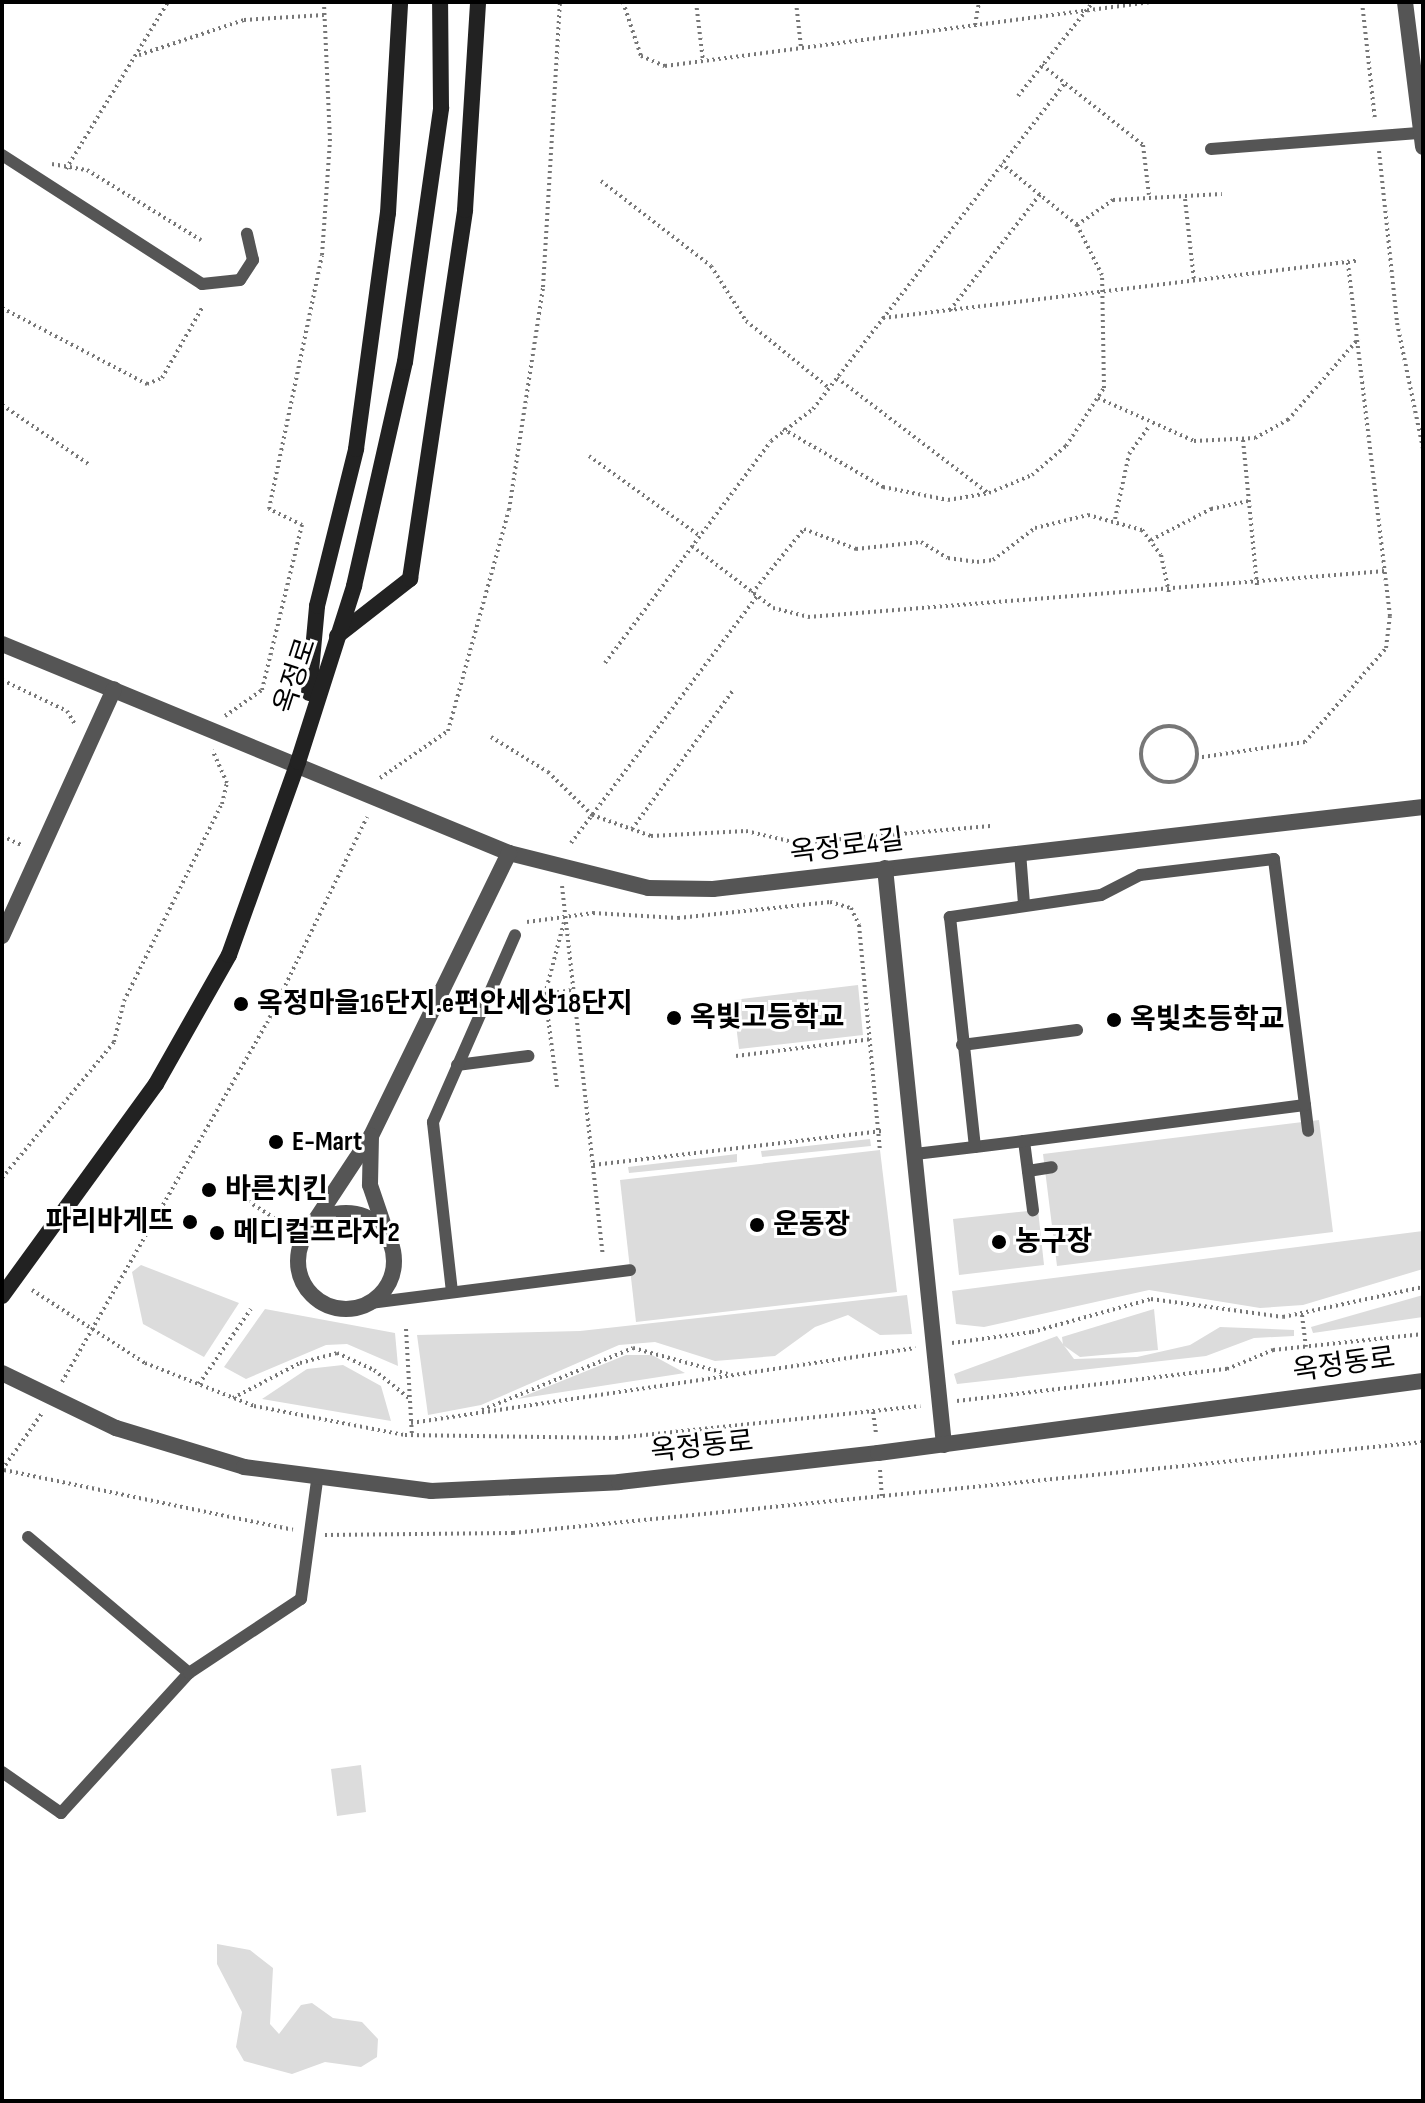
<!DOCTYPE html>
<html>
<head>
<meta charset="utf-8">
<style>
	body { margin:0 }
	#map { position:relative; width:1425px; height:2103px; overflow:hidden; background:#fff; font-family:"Sofia Sans Condensed","Noto Sans KR",sans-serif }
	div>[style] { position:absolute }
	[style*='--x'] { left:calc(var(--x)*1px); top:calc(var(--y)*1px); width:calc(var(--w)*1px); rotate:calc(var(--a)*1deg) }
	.green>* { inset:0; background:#dcdcdc }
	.path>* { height:4px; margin-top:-2px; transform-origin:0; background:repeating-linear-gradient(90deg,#777 0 2px,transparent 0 6px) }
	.path>.ring { margin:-2px; padding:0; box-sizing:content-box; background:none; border:4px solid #777; border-radius:50% }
	.service>* { height:12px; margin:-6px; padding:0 6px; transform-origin:6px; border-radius:6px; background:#555 }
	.minor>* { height:16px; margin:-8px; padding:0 8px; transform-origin:8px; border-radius:8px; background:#555 }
	.minor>.ring { margin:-8px; padding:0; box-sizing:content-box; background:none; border:16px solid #555; border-radius:50% }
	.tertiary>* { height:16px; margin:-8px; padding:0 8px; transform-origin:8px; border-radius:8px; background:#555 }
	.secondary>* { height:16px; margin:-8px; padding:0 8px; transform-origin:8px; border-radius:8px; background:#222 }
	.dots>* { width:22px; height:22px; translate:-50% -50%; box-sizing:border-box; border:4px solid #fff; border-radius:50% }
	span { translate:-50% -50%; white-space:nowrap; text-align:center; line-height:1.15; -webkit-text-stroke:6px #fff; paint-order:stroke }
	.street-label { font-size:28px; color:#000 }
	.poi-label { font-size:28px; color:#000; font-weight:700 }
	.left { translate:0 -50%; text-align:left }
	.right { translate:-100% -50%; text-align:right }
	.frame { position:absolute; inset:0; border:4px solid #000; pointer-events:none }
</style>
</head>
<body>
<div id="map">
	<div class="green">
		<div style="clip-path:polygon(858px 985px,863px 1035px,739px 1049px,733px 1000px)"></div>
		<div style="clip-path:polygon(1319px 1120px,1333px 1232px,1057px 1266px,1043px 1154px)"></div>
		<div style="clip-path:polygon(870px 1139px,871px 1146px,762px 1157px,761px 1151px)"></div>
		<div style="clip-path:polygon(880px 1150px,897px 1292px,636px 1322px,620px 1180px)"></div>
		<div style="clip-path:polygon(737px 1154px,737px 1162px,629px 1173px,628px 1167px)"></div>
		<div style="clip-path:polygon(1038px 1210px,1044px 1265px,959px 1275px,953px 1219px)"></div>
		<div style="clip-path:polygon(1423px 1231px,1423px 1269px,1303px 1305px,1260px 1308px,1149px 1290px,984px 1327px,956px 1324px,952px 1291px)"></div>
		<div style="clip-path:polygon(141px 1265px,239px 1303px,204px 1357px,143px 1324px,132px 1272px)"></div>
		<div style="clip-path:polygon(907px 1295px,912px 1334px,880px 1335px,848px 1315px,815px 1327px,775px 1356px,715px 1361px,655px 1342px,619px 1345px,481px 1405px,428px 1415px,417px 1335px,580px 1331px)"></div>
		<div style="clip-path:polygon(1423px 1295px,1423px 1317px,1313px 1333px,1311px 1327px)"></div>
		<div style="clip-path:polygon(265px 1309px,395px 1333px,398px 1366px,347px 1344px,326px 1345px,246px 1379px,224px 1367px)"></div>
		<div style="clip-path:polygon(1154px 1309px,1158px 1350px,1080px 1357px,1063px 1345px,1062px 1337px)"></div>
		<div style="clip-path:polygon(1220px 1327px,1294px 1330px,1294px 1336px,1254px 1338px,1206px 1356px,957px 1384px,954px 1374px,1057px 1336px,1074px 1359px,1137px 1357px,1190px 1345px)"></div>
		<div style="clip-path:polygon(626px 1355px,652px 1355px,685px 1373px,517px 1399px)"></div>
		<div style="clip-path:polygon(343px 1365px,381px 1386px,391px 1421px,262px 1399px,307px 1369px)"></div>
		<div style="clip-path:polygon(361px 1765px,366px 1812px,337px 1816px,331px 1769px)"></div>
		<div style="clip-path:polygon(217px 1944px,250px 1950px,273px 1968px,270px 2024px,279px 2034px,301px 2005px,312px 2003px,333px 2018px,362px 2022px,378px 2039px,377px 2057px,361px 2067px,325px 2062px,292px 2074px,244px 2061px,236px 2047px,242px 2012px,217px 1964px)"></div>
	</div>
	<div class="path">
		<div style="--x:176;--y:2;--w:32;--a:0"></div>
		<div style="--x:623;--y:2;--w:57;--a:71.6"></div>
		<div style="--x:641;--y:56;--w:26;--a:23"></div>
		<div style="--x:665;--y:66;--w:488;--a:-7.5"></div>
		<div style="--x:696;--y:2;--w:59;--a:83.2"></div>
		<div style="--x:796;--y:2;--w:45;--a:83.7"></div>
		<div style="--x:1362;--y:2;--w:118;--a:83.7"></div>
		<div style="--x:975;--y:25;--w:23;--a:-80"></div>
		<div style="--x:139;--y:55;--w:111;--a:-18.4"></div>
		<div style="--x:244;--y:20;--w:80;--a:-3.6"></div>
		<div style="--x:1042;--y:65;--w:129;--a:38.4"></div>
		<div style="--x:1143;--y:145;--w:50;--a:83.2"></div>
		<div style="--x:1018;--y:96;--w:120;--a:-51.4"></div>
		<div style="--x:1379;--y:151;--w:173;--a:84"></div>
		<div style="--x:1397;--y:323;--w:128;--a:78.3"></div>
		<div style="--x:52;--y:164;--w:36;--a:10"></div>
		<div style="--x:87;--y:170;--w:134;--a:31.6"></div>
		<div style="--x:66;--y:169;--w:196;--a:-58.6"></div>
		<div style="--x:601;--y:181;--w:139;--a:37.7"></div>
		<div style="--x:711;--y:266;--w:65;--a:57.5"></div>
		<div style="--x:746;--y:321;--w:107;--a:38.9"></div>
		<div style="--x:1185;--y:199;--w:81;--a:83.7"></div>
		<div style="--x:1077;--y:225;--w:44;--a:-34.8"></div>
		<div style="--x:1113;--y:200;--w:109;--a:-3.2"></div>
		<div style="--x:2;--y:308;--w:164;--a:27.7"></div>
		<div style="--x:147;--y:384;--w:16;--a:-22"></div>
		<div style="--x:162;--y:378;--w:81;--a:-60.3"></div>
		<div style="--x:950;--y:310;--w:148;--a:-52.1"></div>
		<div style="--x:883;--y:318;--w:477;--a:-6.9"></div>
		<div style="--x:837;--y:378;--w:190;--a:37.3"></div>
		<div style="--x:1098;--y:398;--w:105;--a:24.1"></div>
		<div style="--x:1194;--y:441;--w:61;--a:-2.8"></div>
		<div style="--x:1255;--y:438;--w:38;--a:-29"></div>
		<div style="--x:1288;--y:420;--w:108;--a:-49.1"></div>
		<div style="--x:2;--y:405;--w:107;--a:34.3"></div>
		<div style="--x:783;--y:429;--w:116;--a:30.1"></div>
		<div style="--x:883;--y:487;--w:66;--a:11.3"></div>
		<div style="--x:948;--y:500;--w:42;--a:-9.7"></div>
		<div style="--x:989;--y:493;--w:47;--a:-22.7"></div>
		<div style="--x:1032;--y:475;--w:45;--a:-40.5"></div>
		<div style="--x:1066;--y:446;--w:69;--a:-56.8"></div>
		<div style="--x:1104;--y:388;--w:113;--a:-91"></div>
		<div style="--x:1102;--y:275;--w:56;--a:-116.6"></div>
		<div style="--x:1077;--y:225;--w:97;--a:-140.9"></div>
		<div style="--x:1243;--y:440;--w:146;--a:84.5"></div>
		<div style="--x:589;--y:456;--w:137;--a:35.8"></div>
		<div style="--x:1115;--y:519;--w:66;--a:-77.8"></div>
		<div style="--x:1129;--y:454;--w:34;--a:-54"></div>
		<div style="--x:1151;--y:540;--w:68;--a:-27.3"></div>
		<div style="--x:1211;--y:509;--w:39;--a:-12"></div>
		<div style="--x:692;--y:546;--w:102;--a:37.4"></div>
		<div style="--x:773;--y:608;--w:36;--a:14"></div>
		<div style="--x:808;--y:617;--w:579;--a:-4.56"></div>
		<div style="--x:752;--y:593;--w:82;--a:-50.9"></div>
		<div style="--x:804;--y:529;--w:56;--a:21"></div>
		<div style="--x:856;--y:549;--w:65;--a:-6.1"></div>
		<div style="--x:921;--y:542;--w:31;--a:31"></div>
		<div style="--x:948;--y:558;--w:29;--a:8"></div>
		<div style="--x:977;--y:562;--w:16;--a:-7"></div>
		<div style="--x:993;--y:560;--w:53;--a:-37.3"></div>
		<div style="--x:1035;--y:528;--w:55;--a:-13.8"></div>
		<div style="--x:1088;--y:515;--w:56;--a:15.5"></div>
		<div style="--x:1142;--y:530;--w:31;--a:53"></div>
		<div style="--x:1161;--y:555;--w:38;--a:78"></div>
		<div style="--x:605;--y:663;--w:277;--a:-53.2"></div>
		<div style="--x:771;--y:441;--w:53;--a:-37.3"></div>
		<div style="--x:813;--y:409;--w:412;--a:-52.3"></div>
		<div style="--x:2;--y:680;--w:72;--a:25.5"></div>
		<div style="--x:67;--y:711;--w:17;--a:59"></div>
		<div style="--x:225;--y:716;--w:45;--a:-35.1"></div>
		<div style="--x:262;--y:690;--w:170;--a:-76.4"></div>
		<div style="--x:302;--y:525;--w:37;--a:-154"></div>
		<div style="--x:269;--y:509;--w:259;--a:-78.2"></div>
		<div style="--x:322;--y:255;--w:114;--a:-86"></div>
		<div style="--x:330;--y:141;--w:139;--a:-92.5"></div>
		<div class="ring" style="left:1141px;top:726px;width:52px;height:52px"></div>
		<div style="--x:491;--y:737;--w:67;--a:31.6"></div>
		<div style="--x:548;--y:772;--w:62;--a:44.3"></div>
		<div style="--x:592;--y:815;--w:63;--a:19.6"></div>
		<div style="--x:651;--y:836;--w:95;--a:-3"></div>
		<div style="--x:746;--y:831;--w:52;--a:13.2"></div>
		<div style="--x:797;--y:843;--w:194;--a:-5"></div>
		<div style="--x:1196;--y:758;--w:110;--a:-8.4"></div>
		<div style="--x:1305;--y:742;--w:124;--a:-49.2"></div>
		<div style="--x:1386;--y:648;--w:32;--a:-83"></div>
		<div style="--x:1390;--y:616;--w:356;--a:-96.8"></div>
		<div style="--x:380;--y:778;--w:83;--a:-34.7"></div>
		<div style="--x:448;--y:731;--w:229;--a:-74.6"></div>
		<div style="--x:509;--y:510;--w:226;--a:-81.3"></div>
		<div style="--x:543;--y:287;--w:286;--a:-86.6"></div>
		<div style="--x:632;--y:829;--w:173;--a:-53.9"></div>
		<div style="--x:2;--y:836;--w:21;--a:25"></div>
		<div style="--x:571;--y:843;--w:309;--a:-53"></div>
		<div style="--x:562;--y:886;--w:371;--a:83.7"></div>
		<div style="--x:527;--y:922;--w:67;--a:-7.8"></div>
		<div style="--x:593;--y:913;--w:85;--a:3.4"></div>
		<div style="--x:678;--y:918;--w:153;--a:-6"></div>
		<div style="--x:830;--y:902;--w:22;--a:16"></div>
		<div style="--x:851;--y:908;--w:19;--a:65"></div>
		<div style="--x:859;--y:925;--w:226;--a:84.7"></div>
		<div style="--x:545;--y:994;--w:74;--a:-75.2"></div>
		<div style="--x:736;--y:1056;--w:137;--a:-7.1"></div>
		<div style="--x:557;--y:1087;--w:94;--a:-97.4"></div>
		<div style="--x:545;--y:994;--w:27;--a:-8"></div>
		<div style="--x:593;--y:1165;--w:291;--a:-6.7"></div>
		<div style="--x:2;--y:1178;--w:176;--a:-50.5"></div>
		<div style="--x:114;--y:1042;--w:42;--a:-76.3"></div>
		<div style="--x:124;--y:1001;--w:220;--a:-63.6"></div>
		<div style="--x:222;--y:804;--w:22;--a:-77"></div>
		<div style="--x:227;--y:783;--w:36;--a:-114"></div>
		<div style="--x:243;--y:1198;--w:65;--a:32.5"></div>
		<div style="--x:32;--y:1290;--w:135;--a:32.9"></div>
		<div style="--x:145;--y:1363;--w:117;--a:21.5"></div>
		<div style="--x:254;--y:1406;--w:154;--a:10.9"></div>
		<div style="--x:405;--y:1435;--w:211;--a:0.8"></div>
		<div style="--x:616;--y:1438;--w:306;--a:-6"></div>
		<div style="--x:1302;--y:1315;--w:32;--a:83"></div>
		<div style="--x:406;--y:1329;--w:106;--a:86.8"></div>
		<div style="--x:952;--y:1343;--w:81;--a:-7.8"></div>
		<div style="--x:1032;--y:1332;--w:123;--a:-15.5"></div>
		<div style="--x:1151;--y:1299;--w:133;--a:7.8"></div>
		<div style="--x:1283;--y:1317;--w:143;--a:-12.1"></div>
		<div style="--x:62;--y:1382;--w:413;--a:-60.3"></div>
		<div style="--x:267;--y:1023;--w:229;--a:-64.1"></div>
		<div style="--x:199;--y:1384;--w:91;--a:-55.3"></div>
		<div style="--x:233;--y:1398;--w:76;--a:-27.6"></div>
		<div style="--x:300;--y:1363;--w:38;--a:-15"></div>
		<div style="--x:337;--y:1353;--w:41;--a:24.7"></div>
		<div style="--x:374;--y:1370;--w:46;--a:38.9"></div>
		<div style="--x:957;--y:1401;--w:272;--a:-6.8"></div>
		<div style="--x:1227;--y:1369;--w:50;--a:-22.4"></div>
		<div style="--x:1273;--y:1350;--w:151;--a:-6.1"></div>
		<div style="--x:482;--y:1410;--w:163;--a:-22.3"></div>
		<div style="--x:633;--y:1348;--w:98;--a:15.3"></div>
		<div style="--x:873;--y:1412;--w:22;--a:82"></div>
		<div style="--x:411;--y:1423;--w:510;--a:-8.46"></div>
		<div style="--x:2;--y:1470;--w:70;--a:-54.9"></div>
		<div style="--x:4;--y:1470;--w:295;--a:11.7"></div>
		<div style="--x:880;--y:1470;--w:26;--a:86"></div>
		<div style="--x:325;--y:1535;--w:188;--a:-0.6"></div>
		<div style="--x:513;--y:1533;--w:915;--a:-5.71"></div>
	</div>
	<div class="service">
		<div style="--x:1211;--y:149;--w:211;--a:-4.4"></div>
		<div style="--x:2;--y:155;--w:238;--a:32.8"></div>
		<div style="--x:202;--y:284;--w:38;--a:-6"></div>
		<div style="--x:240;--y:280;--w:24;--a:-57"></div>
		<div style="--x:253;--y:260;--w:27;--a:-103"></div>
		<div style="--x:1020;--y:852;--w:52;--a:85.6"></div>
		<div style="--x:962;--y:1045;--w:116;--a:-7.4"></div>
		<div style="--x:457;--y:1065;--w:72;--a:-7.2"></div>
		<div style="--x:1305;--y:1105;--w:26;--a:83"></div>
		<div style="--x:1024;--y:1141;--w:70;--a:82.6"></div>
		<div style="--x:915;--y:1154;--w:60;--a:-6.7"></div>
		<div style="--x:975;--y:1147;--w:49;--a:-7"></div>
		<div style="--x:1024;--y:1141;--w:283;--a:-7.3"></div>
		<div style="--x:1305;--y:1105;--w:248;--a:-97.2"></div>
		<div style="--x:1274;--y:859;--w:135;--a:173.2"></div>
		<div style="--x:1140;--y:875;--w:44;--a:152.9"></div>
		<div style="--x:1101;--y:895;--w:153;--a:171.7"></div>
		<div style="--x:950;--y:917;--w:231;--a:83.8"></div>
		<div style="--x:1028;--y:1171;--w:24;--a:-9"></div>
		<div style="--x:452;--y:1292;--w:171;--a:-96.4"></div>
		<div style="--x:433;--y:1122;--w:204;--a:-66.3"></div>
		<div style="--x:370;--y:1303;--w:262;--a:-7.2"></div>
		<div style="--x:28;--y:1537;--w:211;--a:40.2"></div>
		<div style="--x:2;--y:1772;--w:72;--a:34.8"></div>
		<div style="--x:61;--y:1813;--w:190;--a:-47.6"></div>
		<div style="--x:189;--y:1673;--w:134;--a:-33.5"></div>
		<div style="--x:301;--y:1599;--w:120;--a:-82.3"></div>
	</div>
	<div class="minor">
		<div style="--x:1405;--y:2;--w:146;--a:82.9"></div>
		<div style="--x:2;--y:644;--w:548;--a:22.4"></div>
		<div style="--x:509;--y:853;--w:143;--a:14.1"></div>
		<div style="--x:648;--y:888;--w:65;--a:0.9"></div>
		<div style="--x:713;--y:889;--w:715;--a:-6.59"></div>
		<div style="--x:885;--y:868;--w:580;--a:84.16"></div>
		<div style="--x:2;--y:936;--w:271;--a:-65.6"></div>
		<div style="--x:371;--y:1136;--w:315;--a:-64"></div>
		<div class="ring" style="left:298px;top:1213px;width:80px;height:80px"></div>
		<div style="--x:315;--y:1221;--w:102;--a:-56.6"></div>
		<div style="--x:371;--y:1136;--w:49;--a:91.2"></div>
		<div style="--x:370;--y:1185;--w:46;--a:71.2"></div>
	</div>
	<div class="tertiary">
		<div style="--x:2;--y:1373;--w:127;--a:25.8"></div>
		<div style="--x:116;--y:1428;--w:134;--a:16.9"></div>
		<div style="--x:244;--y:1467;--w:189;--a:7.3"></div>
		<div style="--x:431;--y:1491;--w:188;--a:-2.7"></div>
		<div style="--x:619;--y:1482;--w:261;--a:-6.4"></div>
		<div style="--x:878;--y:1453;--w:550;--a:-7.53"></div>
	</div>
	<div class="secondary">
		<div style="--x:337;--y:636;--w:93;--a:-38"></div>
		<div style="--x:410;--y:579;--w:373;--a:-81.5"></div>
		<div style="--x:465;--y:210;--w:208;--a:-86.4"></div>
		<div style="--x:309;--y:693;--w:87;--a:-84.7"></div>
		<div style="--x:317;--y:606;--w:162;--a:-76"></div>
		<div style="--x:356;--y:449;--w:238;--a:-82.3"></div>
		<div style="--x:388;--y:213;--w:211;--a:-86.7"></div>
		<div style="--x:2;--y:1296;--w:262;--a:-54"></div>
		<div style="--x:156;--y:1084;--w:148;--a:-60.5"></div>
		<div style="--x:229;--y:955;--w:205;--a:-70.3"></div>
		<div style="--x:298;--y:762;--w:185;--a:-72.3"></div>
		<div style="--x:354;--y:586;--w:230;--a:-77.2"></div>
		<div style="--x:405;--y:362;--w:257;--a:-81.9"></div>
		<div style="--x:441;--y:108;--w:106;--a:-90.5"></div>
	</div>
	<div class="dots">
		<div style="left:241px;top:1004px;background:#000"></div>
		<div style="left:674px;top:1018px;background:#000"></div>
		<div style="left:1114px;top:1020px;background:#000"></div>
		<div style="left:276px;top:1142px;background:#000"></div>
		<div style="left:209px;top:1190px;background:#000"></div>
		<div style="left:190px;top:1222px;background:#000"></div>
		<div style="left:757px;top:1225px;background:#000"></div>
		<div style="left:217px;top:1233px;background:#000"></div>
		<div style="left:999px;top:1242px;background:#000"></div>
	</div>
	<div class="street-label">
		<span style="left:296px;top:676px;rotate:-72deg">옥정로</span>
		<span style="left:847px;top:847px;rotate:-7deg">옥정로4길</span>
		<span style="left:1344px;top:1365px;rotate:-8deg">옥정동로</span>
		<span style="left:702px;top:1447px;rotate:-6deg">옥정동로</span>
	</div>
	<div class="poi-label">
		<span class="left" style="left:257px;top:1004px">옥정마을16단지.e편안세상18단지</span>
		<span class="left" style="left:690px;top:1018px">옥빛고등학교</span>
		<span class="left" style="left:1130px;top:1020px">옥빛초등학교</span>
		<span class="left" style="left:292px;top:1142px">E-Mart</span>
		<span class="left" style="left:225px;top:1190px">바른치킨</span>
		<span class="right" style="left:174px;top:1222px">파리바게뜨</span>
		<span class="left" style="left:773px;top:1225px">운동장</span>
		<span class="left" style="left:233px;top:1233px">메디컬프라자2</span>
		<span class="left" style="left:1015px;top:1242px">농구장</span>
	</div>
	<div class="frame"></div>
</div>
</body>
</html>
